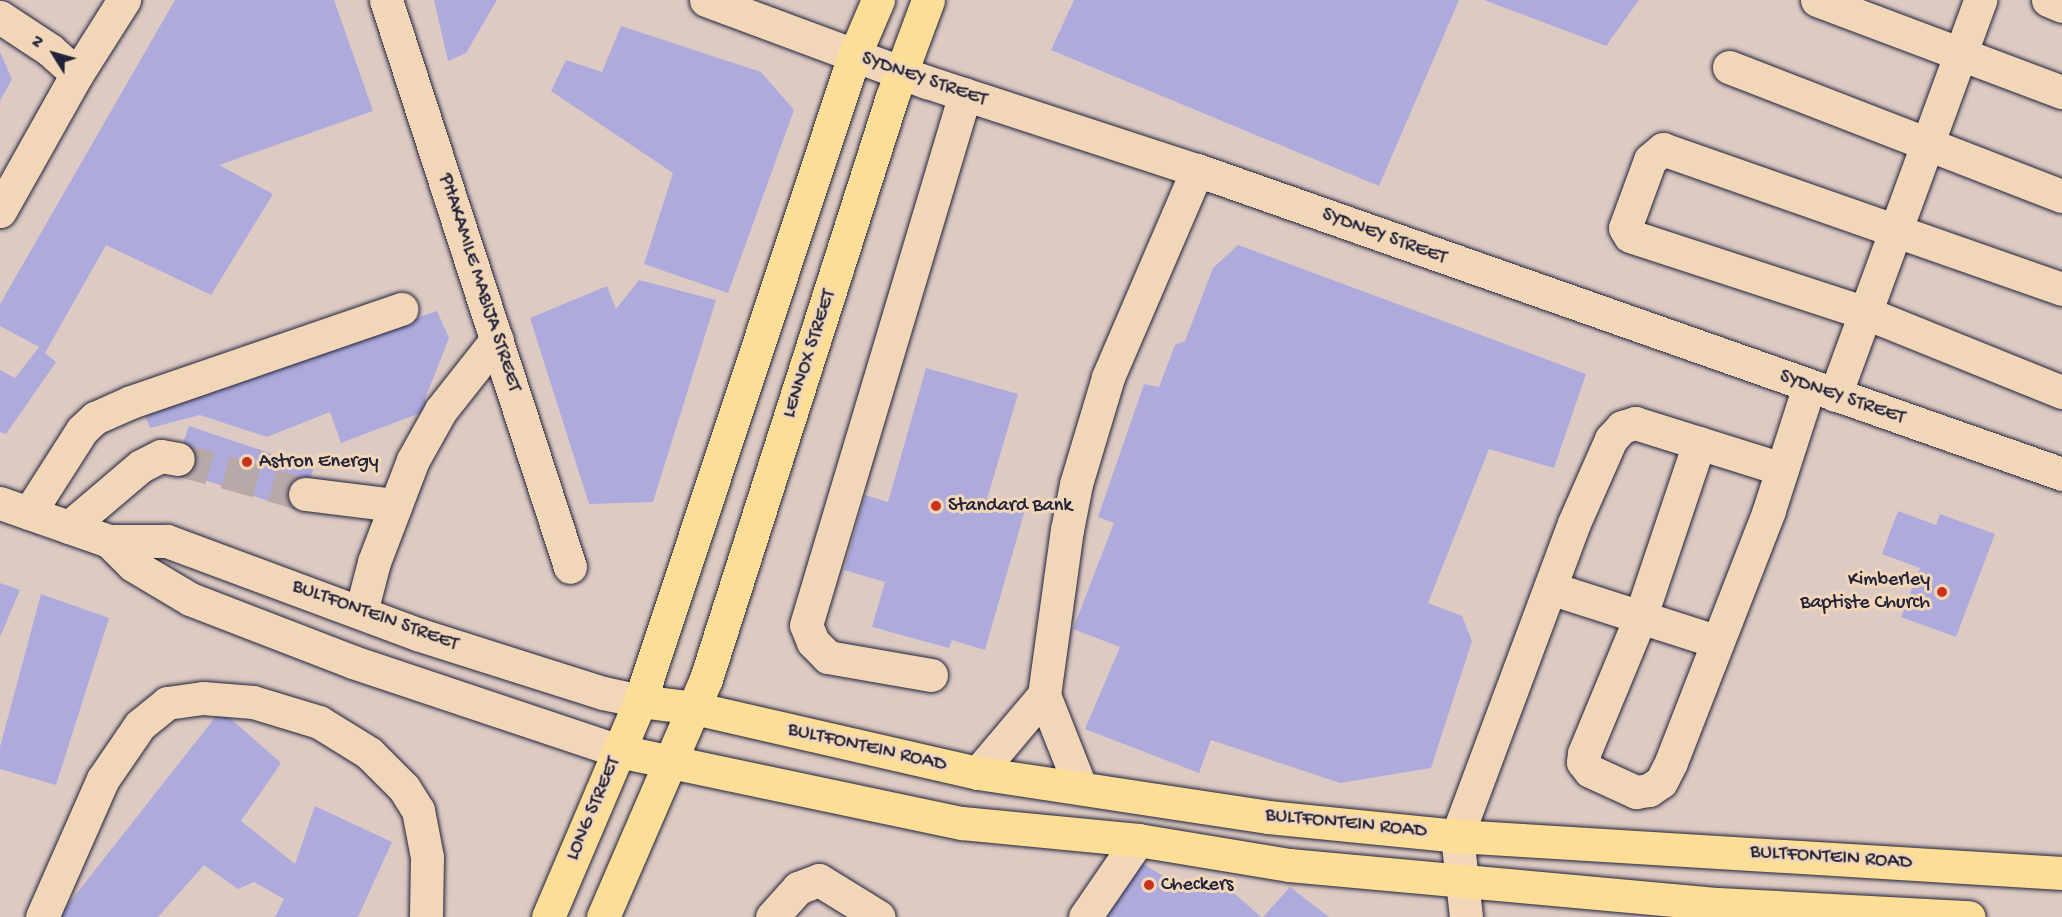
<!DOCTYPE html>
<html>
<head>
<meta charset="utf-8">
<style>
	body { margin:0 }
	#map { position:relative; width:2062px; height:917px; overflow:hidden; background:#ddcac3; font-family:"Gochi Hand",sans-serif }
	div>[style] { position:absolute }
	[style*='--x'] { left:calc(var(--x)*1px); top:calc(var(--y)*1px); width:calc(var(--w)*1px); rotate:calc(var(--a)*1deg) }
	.building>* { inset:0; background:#aeabdc }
	.minor-tunnel>* { height:33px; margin-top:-16.5px; transform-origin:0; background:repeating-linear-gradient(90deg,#b8a8a8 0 33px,transparent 0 49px) }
	.roads { filter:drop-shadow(0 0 2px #22223b) drop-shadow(0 0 2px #22223b) }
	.minor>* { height:33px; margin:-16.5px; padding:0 16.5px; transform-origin:16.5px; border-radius:16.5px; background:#f1d7b8 }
	.highway>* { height:33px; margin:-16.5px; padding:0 16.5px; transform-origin:16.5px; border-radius:16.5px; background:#fdde96 }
	.dots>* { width:16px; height:16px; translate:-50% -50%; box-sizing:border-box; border:3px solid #f1d7b8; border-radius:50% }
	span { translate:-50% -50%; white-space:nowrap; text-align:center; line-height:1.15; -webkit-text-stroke:6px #f1d7b8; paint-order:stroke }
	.street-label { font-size:20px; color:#22223b }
	.poi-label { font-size:20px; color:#22223b }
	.left { translate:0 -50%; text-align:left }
	.right { translate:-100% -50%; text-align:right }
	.north { position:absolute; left:24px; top:24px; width:60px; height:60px; -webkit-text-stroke:4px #f1d7b8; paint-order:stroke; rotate:307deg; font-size:16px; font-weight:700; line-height:24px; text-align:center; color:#22223b }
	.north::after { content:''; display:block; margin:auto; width:21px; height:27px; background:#22223b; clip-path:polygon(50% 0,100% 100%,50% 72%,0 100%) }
</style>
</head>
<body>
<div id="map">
	<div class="building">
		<div style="clip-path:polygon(175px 0,334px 0,373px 111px,219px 165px,273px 194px,211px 295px,106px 245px,45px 353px,56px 362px,6px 434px,0 432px,0 370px,15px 378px,39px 347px,0 326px,0 304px)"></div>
		<div style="clip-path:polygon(434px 0,497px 0,466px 53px,448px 61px)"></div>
		<div style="clip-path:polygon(1074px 0,1459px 0,1379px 186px,1051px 50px)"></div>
		<div style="clip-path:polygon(1484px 0,1639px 0,1606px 46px)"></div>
		<div style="clip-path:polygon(621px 26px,761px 72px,794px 110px,728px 293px,644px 264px,673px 173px,551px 91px,566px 60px,602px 72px)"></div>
		<div style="clip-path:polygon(0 52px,12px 79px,0 101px)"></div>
		<div style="clip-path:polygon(1238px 245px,1586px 374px,1554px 468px,1489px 449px,1428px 603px,1462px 616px,1472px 641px,1431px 768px,1340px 783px,1211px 740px,1199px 773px,1085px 729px,1120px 647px,1073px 629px,1114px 523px,1098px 517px,1144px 384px,1159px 387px,1175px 345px,1185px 341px,1213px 268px)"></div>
		<div style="clip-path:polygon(639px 280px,716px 300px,653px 502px,589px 504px,530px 318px,607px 286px,616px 309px)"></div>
		<div style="clip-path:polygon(437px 311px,449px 338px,425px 399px,428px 410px,341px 443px,330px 412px,267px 437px,200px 415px,150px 428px,143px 411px)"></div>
		<div style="clip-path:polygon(926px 368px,1018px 394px,987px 499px,1025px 510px,985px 650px,952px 640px,949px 648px,872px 627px,885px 582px,844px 570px,865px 495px,888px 502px)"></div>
		<div style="clip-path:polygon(189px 426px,314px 468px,299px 511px,174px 470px)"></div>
		<div style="clip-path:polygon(1898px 511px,1936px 525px,1940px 514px,1995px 534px,1956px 637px,1901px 617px,1920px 568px,1882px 554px)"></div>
		<div style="clip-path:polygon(0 583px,20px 590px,0 637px)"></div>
		<div style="clip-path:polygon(41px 594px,109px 618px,56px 785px,0 769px,0 747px)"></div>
		<div style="clip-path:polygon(221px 710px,281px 763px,241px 821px,295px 864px,315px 806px,392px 842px,358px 917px,275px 917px,284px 899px,254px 882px,238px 889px,204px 865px,158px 917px,58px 917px)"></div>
		<div style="clip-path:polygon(1137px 860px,1188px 891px,1218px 879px,1261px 917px,1097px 917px)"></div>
		<div style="clip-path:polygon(1290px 887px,1329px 917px,1263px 917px)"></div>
	</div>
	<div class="minor-tunnel">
		<div style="--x:178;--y:459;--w:132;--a:15.4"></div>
	</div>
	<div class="roads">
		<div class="minor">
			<div style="--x:386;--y:0;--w:596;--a:72.02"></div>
			<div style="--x:706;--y:0;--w:236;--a:20.4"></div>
			<div style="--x:927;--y:82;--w:284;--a:18.1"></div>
			<div style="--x:1197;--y:170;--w:917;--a:19.36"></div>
			<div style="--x:1817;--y:0;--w:262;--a:20.6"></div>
			<div style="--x:2048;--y:0;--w:15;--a:23"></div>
			<div style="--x:0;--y:17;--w:60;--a:33.4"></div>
			<div style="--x:50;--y:50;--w:36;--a:42"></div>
			<div style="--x:1729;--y:67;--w:357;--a:21.2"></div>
			<div style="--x:0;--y:211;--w:157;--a:-60.7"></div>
			<div style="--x:77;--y:74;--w:88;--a:-57.6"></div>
			<div style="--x:2062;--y:289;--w:423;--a:-160.7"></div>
			<div style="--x:1663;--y:149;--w:17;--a:140"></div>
			<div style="--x:1650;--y:160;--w:72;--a:110.2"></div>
			<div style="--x:1625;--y:228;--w:9;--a:58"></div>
			<div style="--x:1630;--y:236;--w:248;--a:18.1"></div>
			<div style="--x:1866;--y:313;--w:211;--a:22"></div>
			<div style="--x:1835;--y:395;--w:421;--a:-69.8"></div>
			<div style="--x:1699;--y:443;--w:185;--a:108.6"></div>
			<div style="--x:1640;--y:618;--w:146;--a:112.5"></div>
			<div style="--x:1584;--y:753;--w:9;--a:96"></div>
			<div style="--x:1583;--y:762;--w:11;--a:52"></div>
			<div style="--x:1590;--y:771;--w:51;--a:24.5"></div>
			<div style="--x:1636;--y:792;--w:13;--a:-9"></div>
			<div style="--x:1649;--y:790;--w:14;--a:-34"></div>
			<div style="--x:1661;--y:782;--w:22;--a:-63"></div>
			<div style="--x:1671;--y:762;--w:270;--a:-68.7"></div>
			<div style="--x:1769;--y:510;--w:130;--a:-72.1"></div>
			<div style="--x:305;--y:494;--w:91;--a:7"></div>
			<div style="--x:0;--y:503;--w:115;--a:19.2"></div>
			<div style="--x:109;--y:541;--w:58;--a:0"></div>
			<div style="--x:167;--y:541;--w:267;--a:20.4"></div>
			<div style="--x:417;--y:634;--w:195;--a:17.6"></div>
			<div style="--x:603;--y:693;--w:38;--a:12"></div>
			<div style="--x:29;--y:513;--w:98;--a:-57.4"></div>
			<div style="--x:82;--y:430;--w:18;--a:-43"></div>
			<div style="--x:95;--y:418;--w:39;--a:-24"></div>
			<div style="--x:131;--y:402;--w:286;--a:-19"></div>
			<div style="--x:69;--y:527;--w:94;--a:-40.3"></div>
			<div style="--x:141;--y:466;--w:22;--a:-27"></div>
			<div style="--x:161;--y:456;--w:17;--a:10"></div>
			<div style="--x:109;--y:541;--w:34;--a:45"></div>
			<div style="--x:133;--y:565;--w:66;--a:30.8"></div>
			<div style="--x:190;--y:599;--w:175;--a:21.1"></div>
			<div style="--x:353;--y:662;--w:280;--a:18.5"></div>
			<div style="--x:1550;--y:588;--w:176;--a:17.8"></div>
			<div style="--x:361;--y:612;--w:52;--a:-75.4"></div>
			<div style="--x:374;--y:562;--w:109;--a:-69.1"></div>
			<div style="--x:413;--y:460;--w:57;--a:-60.8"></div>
			<div style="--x:441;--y:410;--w:90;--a:-51.7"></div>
			<div style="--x:931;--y:675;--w:105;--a:-170.1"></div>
			<div style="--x:828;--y:657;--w:21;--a:-135"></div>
			<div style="--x:813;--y:642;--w:18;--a:-112"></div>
			<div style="--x:806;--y:625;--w:554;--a:-73.33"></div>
			<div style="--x:978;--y:773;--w:102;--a:-49.8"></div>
			<div style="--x:1080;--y:786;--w:98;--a:-111.6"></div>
			<div style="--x:1044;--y:695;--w:167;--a:-82.1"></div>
			<div style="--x:1067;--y:530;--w:47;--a:-78.9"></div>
			<div style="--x:1076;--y:484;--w:112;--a:-73.3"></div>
			<div style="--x:1108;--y:377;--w:225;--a:-66.7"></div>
			<div style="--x:42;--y:917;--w:151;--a:-66.2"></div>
			<div style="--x:103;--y:779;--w:65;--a:-55.6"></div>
			<div style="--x:140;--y:725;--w:35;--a:-39"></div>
			<div style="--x:167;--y:703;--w:36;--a:-8"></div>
			<div style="--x:203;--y:698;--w:50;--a:4.6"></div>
			<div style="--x:253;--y:702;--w:69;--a:16.9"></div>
			<div style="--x:319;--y:722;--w:59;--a:31.8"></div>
			<div style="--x:369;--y:753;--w:49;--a:45"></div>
			<div style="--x:404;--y:788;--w:26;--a:58"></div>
			<div style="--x:418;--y:810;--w:48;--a:79.2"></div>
			<div style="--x:427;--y:857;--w:60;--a:91"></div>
			<div style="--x:772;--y:917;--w:39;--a:-48"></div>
			<div style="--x:798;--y:888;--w:22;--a:-21"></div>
			<div style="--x:819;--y:880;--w:70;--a:31.7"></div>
			<div style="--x:1085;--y:917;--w:93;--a:-55.5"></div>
			<div style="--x:1466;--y:917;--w:81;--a:-96.3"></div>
			<div style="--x:1457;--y:836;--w:334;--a:-69.5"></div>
			<div style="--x:1574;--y:523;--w:92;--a:-66.2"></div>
			<div style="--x:1611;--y:439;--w:16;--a:-47"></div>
			<div style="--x:1622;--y:427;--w:14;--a:-17"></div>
			<div style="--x:1635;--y:423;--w:154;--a:17.4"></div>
		</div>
		<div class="highway">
			<div style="--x:640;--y:701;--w:54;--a:7.4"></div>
			<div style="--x:694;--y:708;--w:291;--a:12.9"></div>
			<div style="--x:978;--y:773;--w:293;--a:8.6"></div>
			<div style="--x:1268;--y:817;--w:190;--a:5.7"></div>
			<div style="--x:1457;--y:836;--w:606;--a:3.5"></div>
			<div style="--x:619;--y:751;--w:350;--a:11.9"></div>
			<div style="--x:962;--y:823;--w:177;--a:5.5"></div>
			<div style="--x:1138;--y:840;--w:153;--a:9.4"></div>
			<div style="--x:1289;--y:865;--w:431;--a:5.2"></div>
			<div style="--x:1718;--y:904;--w:251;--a:3"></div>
			<div style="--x:548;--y:917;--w:235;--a:-66.9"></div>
			<div style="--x:640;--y:701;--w:680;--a:-71.65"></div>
			<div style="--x:854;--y:56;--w:61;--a:-66.8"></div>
			<div style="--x:603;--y:917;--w:259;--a:-66.6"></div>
			<div style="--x:706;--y:679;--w:611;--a:-72.28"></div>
			<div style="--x:892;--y:97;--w:103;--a:-69.6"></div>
		</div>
	</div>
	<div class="dots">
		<div style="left:247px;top:462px;background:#c8321e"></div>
		<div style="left:936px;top:506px;background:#c8321e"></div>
		<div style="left:1942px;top:592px;background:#c8321e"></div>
		<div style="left:1149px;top:885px;background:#c8321e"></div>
	</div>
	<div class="street-label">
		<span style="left:924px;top:80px;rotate:19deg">SYDNEY STREET</span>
		<span style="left:1384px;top:237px;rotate:20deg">SYDNEY STREET</span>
		<span style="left:479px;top:283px;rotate:72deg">PHAKAMILE MABIJA STREET</span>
		<span style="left:810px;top:354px;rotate:-72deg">LENNOX STREET</span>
		<span style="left:1842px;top:398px;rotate:19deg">SYDNEY STREET</span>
		<span style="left:375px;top:616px;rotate:20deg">BULTFONTEIN STREET</span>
		<span style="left:867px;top:748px;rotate:13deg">BULTFONTEIN ROAD</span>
		<span style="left:594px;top:809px;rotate:-67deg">LONG STREET</span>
		<span style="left:1346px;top:824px;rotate:6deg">BULTFONTEIN ROAD</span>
		<span style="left:1831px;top:858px;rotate:4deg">BULTFONTEIN ROAD</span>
	</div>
	<div class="poi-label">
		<span class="left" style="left:259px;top:462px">Astron Energy</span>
		<span class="left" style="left:948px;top:506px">Standard Bank</span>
		<span class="right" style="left:1930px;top:592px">Kimberley<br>Baptiste Church</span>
		<span class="left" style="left:1161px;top:885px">Checkers</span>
	</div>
	<div class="north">N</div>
</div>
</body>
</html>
